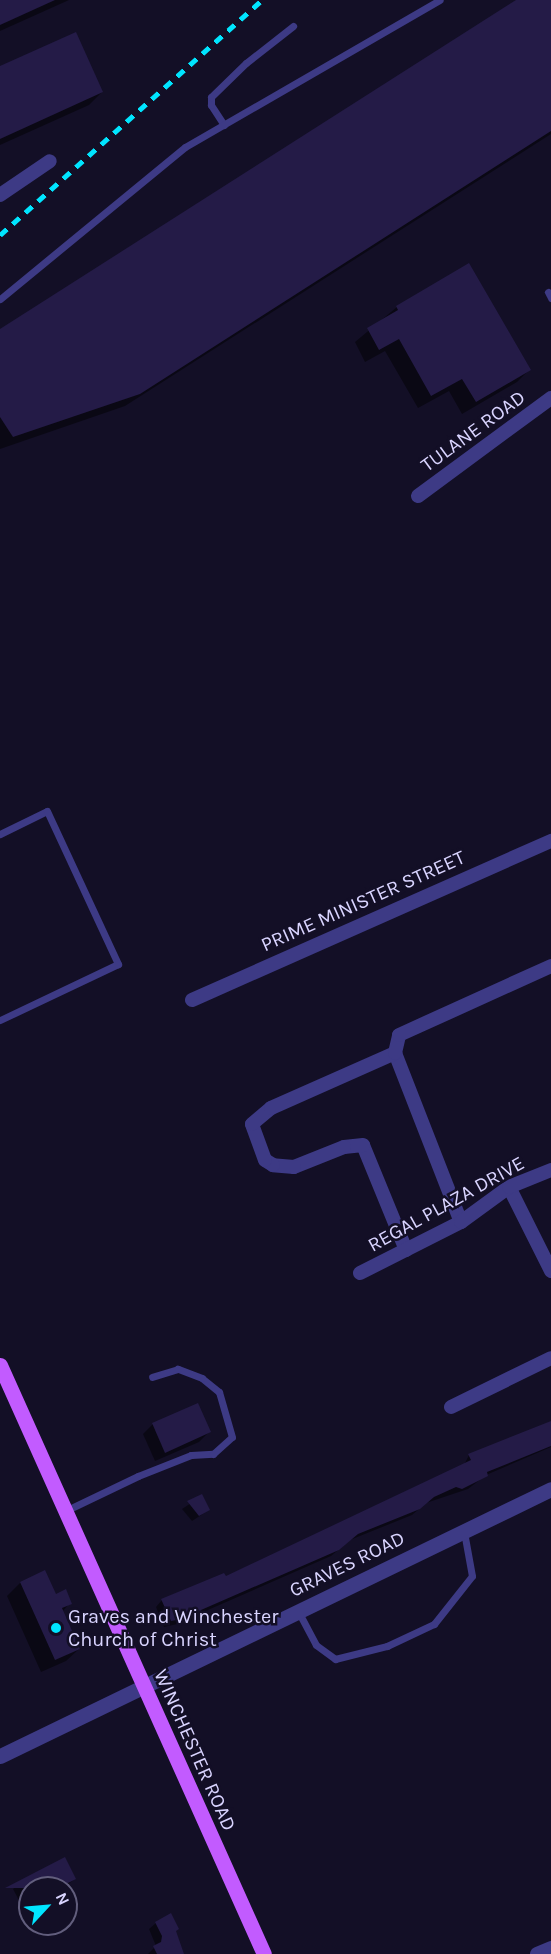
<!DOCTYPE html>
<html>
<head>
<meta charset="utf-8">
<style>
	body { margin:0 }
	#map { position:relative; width:551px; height:1954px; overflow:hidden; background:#130f26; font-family:Karla,sans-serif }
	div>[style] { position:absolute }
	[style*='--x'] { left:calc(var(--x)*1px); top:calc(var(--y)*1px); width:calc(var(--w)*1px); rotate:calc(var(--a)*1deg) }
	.shadow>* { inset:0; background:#0007 }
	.building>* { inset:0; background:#241b47 }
	.service>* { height:7px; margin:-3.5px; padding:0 3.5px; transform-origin:3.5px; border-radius:3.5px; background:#3d3a85 }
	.minor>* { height:14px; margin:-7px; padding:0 7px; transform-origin:7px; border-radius:7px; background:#3d3a85 }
	.tertiary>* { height:15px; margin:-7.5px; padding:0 7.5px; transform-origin:7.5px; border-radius:7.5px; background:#3d3a85 }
	.primary>* { height:15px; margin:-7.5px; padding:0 7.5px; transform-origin:7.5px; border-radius:7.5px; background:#c25bff }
	.rail>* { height:4.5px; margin-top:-2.25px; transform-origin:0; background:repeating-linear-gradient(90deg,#00e5ff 0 9px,transparent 0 17px) }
	.dots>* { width:16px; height:16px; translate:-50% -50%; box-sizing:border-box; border:3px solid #130f26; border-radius:50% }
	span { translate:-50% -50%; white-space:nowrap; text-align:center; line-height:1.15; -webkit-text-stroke:5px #130f26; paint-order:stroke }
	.street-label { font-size:20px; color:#d9d4ff }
	.poi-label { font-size:20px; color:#d9d4ff }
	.left { translate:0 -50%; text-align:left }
	.north { position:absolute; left:18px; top:1876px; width:60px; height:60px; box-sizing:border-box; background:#130f26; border:2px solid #625e7d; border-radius:50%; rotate:64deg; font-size:16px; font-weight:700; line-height:24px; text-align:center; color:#d9d4ff }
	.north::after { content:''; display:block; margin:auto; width:21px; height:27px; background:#00e5ff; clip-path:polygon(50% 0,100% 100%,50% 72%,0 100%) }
</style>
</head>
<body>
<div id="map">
	<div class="shadow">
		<div style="clip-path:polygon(0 0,69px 0,0 31px)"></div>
		<div style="clip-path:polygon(518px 0,551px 0,551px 134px,125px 406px,0 449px,0 333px)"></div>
		<div style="clip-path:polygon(0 67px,102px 92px,89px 105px,0 145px)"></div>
		<div style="clip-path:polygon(397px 307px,529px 370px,517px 382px,462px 414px,449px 391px,418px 408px,385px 351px,365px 362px,355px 342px)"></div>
		<div style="clip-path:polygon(551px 1423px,551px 1447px,486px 1475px,468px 1489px,426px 1503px,412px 1515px,350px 1540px,331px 1556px,201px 1613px,195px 1620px,164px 1627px,156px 1607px,162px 1600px,225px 1578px,464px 1465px,469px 1455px)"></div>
		<div style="clip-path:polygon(153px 1424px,209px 1432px,199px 1442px,155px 1461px,143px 1434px)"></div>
		<div style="clip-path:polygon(202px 1496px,209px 1510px,192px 1521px,182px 1509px)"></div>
		<div style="clip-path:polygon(44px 1572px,55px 1596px,70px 1603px,62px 1612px,79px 1649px,66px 1661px,41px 1672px,7px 1596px,20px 1583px)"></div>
		<div style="clip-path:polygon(75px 1879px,63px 1888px,30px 1888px,30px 1912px,26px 1904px,22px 1906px,13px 1889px,20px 1883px)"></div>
		<div style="clip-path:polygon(156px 1923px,175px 1932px,183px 1954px,148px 1954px,156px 1946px,149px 1929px)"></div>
	</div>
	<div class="building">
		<div style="clip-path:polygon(0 0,55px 0,0 25px)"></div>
		<div style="clip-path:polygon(516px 0,551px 0,551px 131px,140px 394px,13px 437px,0 417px,0 329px)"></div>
		<div style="clip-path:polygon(76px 32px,103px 92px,0 139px,0 66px)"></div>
		<div style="clip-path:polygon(469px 263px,531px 370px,476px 402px,462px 379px,431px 396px,399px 339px,379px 350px,367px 328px,398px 310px,396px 306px)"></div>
		<div style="clip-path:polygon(198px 1403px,211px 1432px,165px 1453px,152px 1423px)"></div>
		<div style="clip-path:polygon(551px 1421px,551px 1446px,487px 1472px,488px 1476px,462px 1489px,456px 1487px,434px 1497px,420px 1509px,358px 1534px,339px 1550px,201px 1610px,203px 1615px,171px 1621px,161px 1599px,224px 1573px,226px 1576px,471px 1460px,468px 1454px)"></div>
		<div style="clip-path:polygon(202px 1494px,210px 1510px,199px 1516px,187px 1501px)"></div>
		<div style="clip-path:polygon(45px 1570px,56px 1594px,66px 1589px,72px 1604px,62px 1608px,80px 1649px,55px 1660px,20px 1582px)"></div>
		<div style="clip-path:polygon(65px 1857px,76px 1879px,58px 1888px,5px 1888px)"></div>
		<div style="clip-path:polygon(171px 1913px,179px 1929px,176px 1931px,184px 1954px,157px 1954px,153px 1946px,161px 1942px,162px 1936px,155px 1922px)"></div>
	</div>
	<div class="service">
		<div style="--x:224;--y:125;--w:24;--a:-123"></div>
		<div style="--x:211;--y:105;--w:8;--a:-90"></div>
		<div style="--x:211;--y:97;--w:49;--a:-44.2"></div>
		<div style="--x:246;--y:63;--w:60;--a:-38.2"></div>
		<div style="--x:548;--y:292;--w:7;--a:63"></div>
		<div style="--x:0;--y:299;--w:239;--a:-39.4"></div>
		<div style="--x:185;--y:147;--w:294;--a:-30"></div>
		<div style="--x:0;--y:834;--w:52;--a:-26.1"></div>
		<div style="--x:47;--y:811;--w:169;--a:65.1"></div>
		<div style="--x:118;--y:964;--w:131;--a:154.6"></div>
		<div style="--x:65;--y:1511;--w:81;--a:-25.6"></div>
		<div style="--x:138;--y:1476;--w:57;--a:-21.6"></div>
		<div style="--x:191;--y:1455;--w:22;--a:-3"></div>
		<div style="--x:213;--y:1454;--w:25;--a:-42"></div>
		<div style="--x:232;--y:1437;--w:47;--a:-106.1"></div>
		<div style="--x:219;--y:1392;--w:22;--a:-141"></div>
		<div style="--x:202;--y:1378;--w:26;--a:-159"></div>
		<div style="--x:178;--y:1369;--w:27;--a:163"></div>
		<div style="--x:298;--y:1611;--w:38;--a:62"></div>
		<div style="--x:316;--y:1645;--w:24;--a:36"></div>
		<div style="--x:335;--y:1659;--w:54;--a:-14"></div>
		<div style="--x:387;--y:1646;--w:52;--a:-25.1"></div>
		<div style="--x:434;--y:1624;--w:61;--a:-51.6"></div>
		<div style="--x:472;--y:1576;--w:45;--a:-100.3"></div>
	</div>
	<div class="minor">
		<div style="--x:0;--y:195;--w:60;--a:-34.2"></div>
		<div style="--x:418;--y:496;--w:165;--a:-36.4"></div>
		<div style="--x:192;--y:1000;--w:393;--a:-23.9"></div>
		<div style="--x:395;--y:1053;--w:181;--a:68.7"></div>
		<div style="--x:509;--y:1187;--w:94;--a:63.4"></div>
		<div style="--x:406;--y:1250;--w:113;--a:-112.3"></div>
		<div style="--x:363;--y:1145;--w:19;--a:174"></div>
		<div style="--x:344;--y:1147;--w:54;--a:158.2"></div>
		<div style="--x:294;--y:1167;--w:21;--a:-175"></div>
		<div style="--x:273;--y:1165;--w:9;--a:-148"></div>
		<div style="--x:265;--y:1160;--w:38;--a:-110"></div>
		<div style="--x:252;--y:1124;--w:25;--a:-40"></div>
		<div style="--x:271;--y:1108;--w:136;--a:-23.9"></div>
		<div style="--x:395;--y:1053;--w:18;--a:-77"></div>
		<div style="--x:399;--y:1035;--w:167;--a:-24.4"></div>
		<div style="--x:360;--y:1273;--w:113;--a:-26.8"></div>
		<div style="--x:461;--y:1222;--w:59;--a:-36.1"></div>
		<div style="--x:509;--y:1187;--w:45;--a:-22"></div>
		<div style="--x:451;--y:1407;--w:111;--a:-26.1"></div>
		<div style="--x:537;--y:1954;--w:15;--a:-23"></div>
	</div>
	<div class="tertiary">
		<div style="--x:0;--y:1756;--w:612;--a:-25.85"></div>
	</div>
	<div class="primary">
		<div style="--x:0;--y:1365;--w:645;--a:65.86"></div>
	</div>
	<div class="rail">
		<div style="--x:0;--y:235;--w:352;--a:-41.9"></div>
	</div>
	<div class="dots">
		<div style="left:56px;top:1628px;background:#00e5ff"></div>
	</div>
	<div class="street-label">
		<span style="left:473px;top:431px;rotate:-36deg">TULANE ROAD</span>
		<span style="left:363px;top:901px;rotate:-24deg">PRIME MINISTER STREET</span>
		<span style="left:446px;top:1204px;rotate:-29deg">REGAL PLAZA DRIVE</span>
		<span style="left:347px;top:1564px;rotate:-26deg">GRAVES ROAD</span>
		<span style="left:195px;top:1750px;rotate:66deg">WINCHESTER ROAD</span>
	</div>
	<div class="poi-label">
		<span class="left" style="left:68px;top:1628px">Graves and Winchester<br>Church of Christ</span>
	</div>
	<div class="north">N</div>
</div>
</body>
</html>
